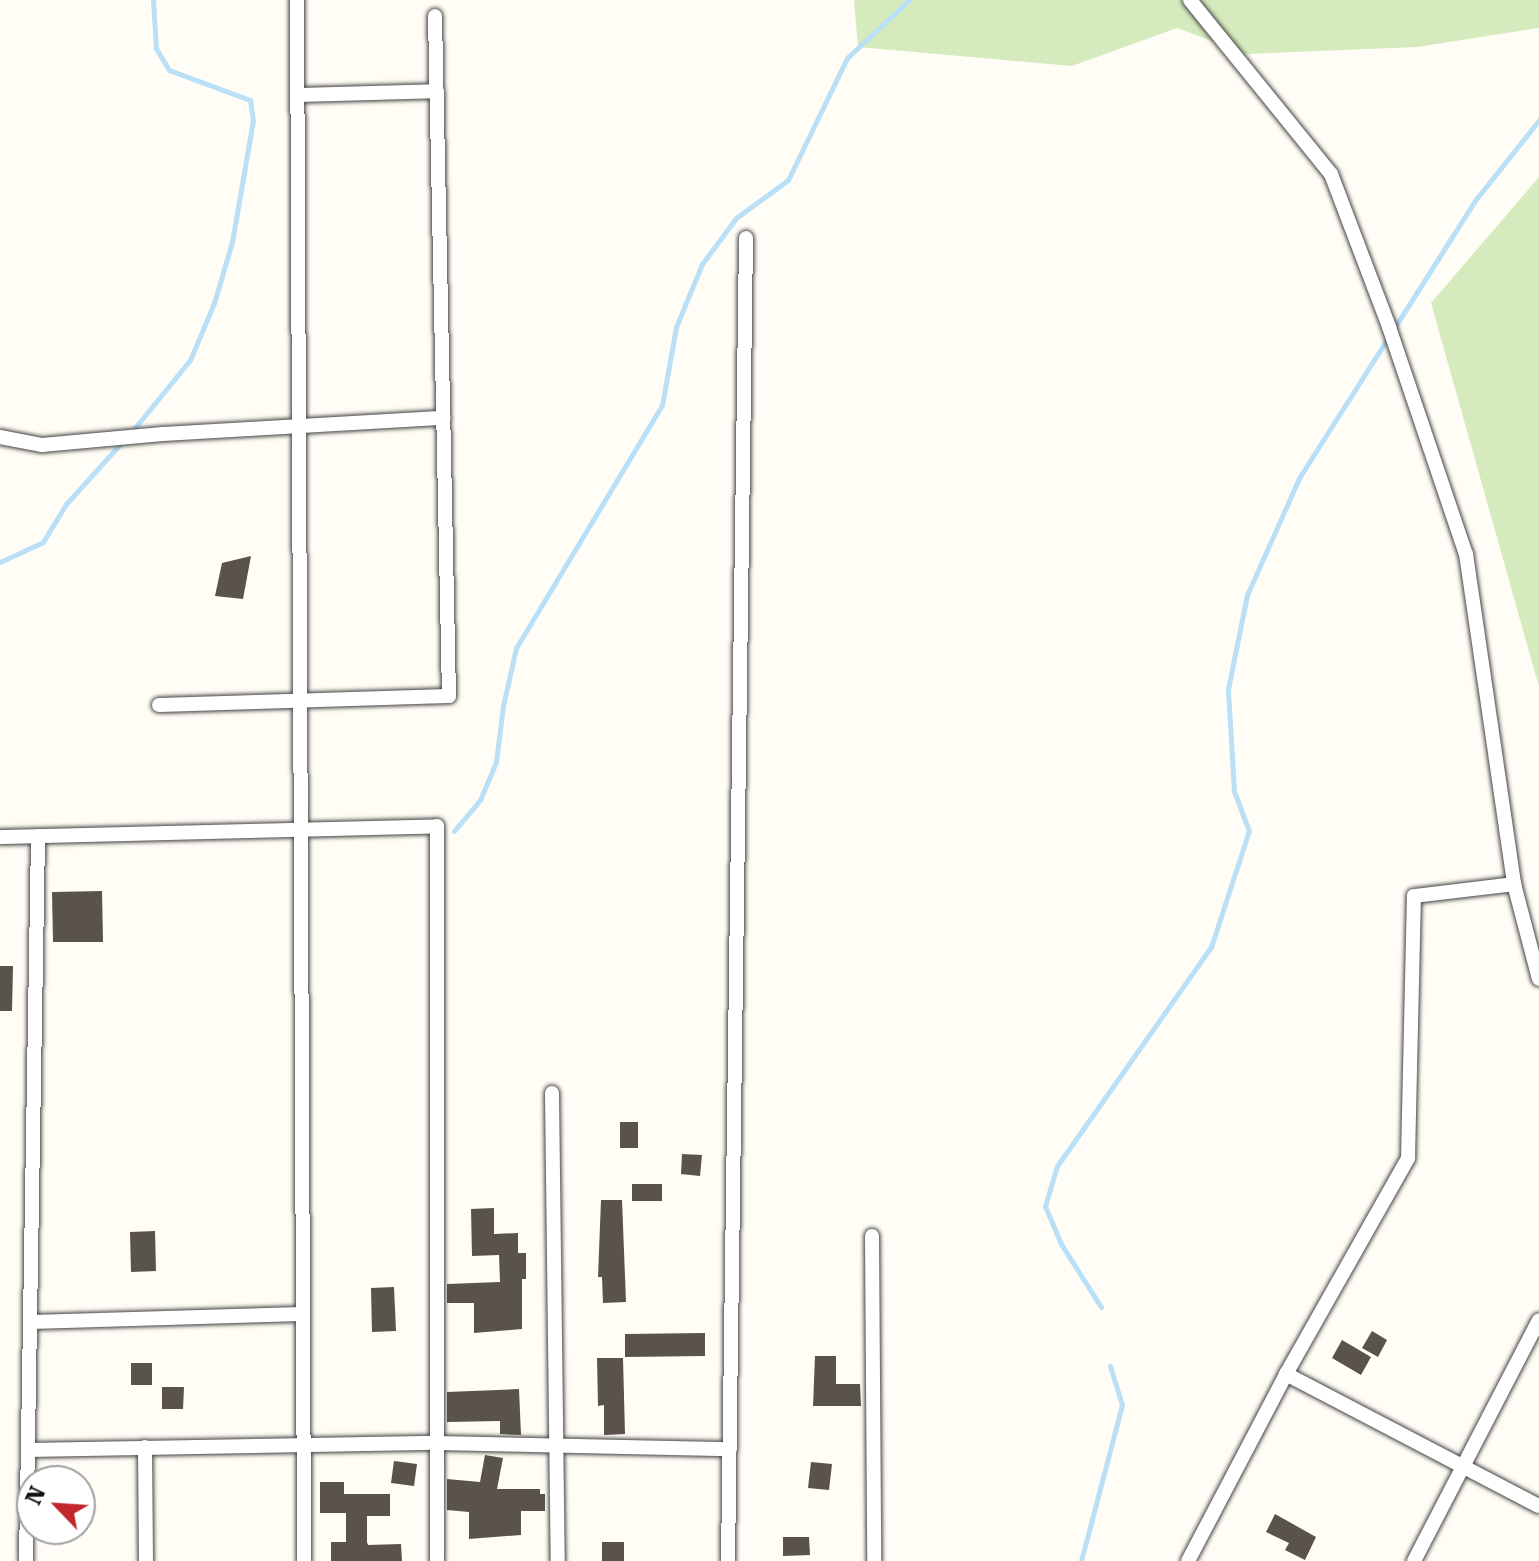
<!DOCTYPE html>
<html>
<head>
<meta charset="utf-8">
<style>
	body { margin:0 }
	#map { position:relative; width:1539px; height:1561px; overflow:hidden; background:#fffdf5; font-family:"Roboto Serif",serif }
	div>[style] { position:absolute }
	[style*='--x'] { left:calc(var(--x)*1px); top:calc(var(--y)*1px); width:calc(var(--w)*1px); rotate:calc(var(--a)*1deg) }
	.green>* { inset:0; background:#d5ebbd }
	.stream>* { height:5px; margin:-2.5px; padding:0 2.5px; transform-origin:2.5px; border-radius:2.5px; background:#b9e0f7 }
	.building>* { inset:0; background:#5a524d }
	.roads { filter:drop-shadow(0 0 2px #444) drop-shadow(0 0 2px #444) }
	.minor>* { height:14px; margin:-7px; padding:0 7px; transform-origin:7px; border-radius:7px; background:#fff }
	span { translate:-50% -50%; white-space:nowrap; text-align:center; line-height:1.15; -webkit-text-stroke:8px #fff; paint-order:stroke }
	.north { position:absolute; left:16px; top:1465px; width:80px; height:80px; box-sizing:border-box; background:#fff; border:2px solid #a0a0a0; border-radius:50%; rotate:295deg; font-size:22px; font-weight:700; line-height:32px; text-align:center; color:#111 }
	.north::after { content:''; display:block; margin:auto; width:28px; height:36px; background:#c4262e; clip-path:polygon(50% 0,100% 100%,50% 72%,0 100%) }
</style>
</head>
<body>
<div id="map">
	<div class="green">
		<div style="clip-path:polygon(854px 0,1539px 0,1539px 28px,1417px 47px,1246px 54px,1177px 28px,1072px 66px,858px 47px)"></div>
		<div style="clip-path:polygon(1539px 177px,1539px 687px,1431px 303px)"></div>
	</div>
	<div class="stream">
		<div style="--x:129;--y:435;--w:97;--a:-50.9"></div>
		<div style="--x:190;--y:360;--w:62;--a:-67.2"></div>
		<div style="--x:214;--y:303;--w:64;--a:-73.6"></div>
		<div style="--x:232;--y:242;--w:123;--a:-80.2"></div>
		<div style="--x:253;--y:121;--w:21;--a:-98"></div>
		<div style="--x:250;--y:100;--w:86;--a:-159.7"></div>
		<div style="--x:169;--y:70;--w:26;--a:-121"></div>
		<div style="--x:156;--y:48;--w:48;--a:-93.6"></div>
		<div style="--x:0;--y:562;--w:47;--a:-24.9"></div>
		<div style="--x:43;--y:542;--w:44;--a:-58.8"></div>
		<div style="--x:66;--y:504;--w:84;--a:-47.9"></div>
		<div style="--x:454;--y:831;--w:40;--a:-50"></div>
		<div style="--x:480;--y:800;--w:41;--a:-67.2"></div>
		<div style="--x:496;--y:762;--w:56;--a:-82.9"></div>
		<div style="--x:503;--y:706;--w:59;--a:-77.4"></div>
		<div style="--x:516;--y:648;--w:283;--a:-59"></div>
		<div style="--x:662;--y:405;--w:79;--a:-79.8"></div>
		<div style="--x:676;--y:327;--w:68;--a:-67.6"></div>
		<div style="--x:702;--y:264;--w:57;--a:-53.5"></div>
		<div style="--x:736;--y:218;--w:64;--a:-36.2"></div>
		<div style="--x:788;--y:180;--w:136;--a:-64.2"></div>
		<div style="--x:847;--y:58;--w:85;--a:-43.1"></div>
		<div style="--x:1101;--y:1307;--w:75;--a:-122.4"></div>
		<div style="--x:1061;--y:1244;--w:41;--a:-112.8"></div>
		<div style="--x:1045;--y:1206;--w:42;--a:-73.3"></div>
		<div style="--x:1057;--y:1166;--w:268;--a:-54.9"></div>
		<div style="--x:1211;--y:947;--w:122;--a:-71.9"></div>
		<div style="--x:1249;--y:831;--w:43;--a:-110.6"></div>
		<div style="--x:1234;--y:791;--w:102;--a:-93.4"></div>
		<div style="--x:1228;--y:689;--w:96;--a:-78.6"></div>
		<div style="--x:1247;--y:595;--w:128;--a:-66"></div>
		<div style="--x:1299;--y:478;--w:332;--a:-57.6"></div>
		<div style="--x:1477;--y:198;--w:100;--a:-51.5"></div>
		<div style="--x:1081;--y:1561;--w:161;--a:-75.3"></div>
		<div style="--x:1122;--y:1405;--w:41;--a:-107.1"></div>
	</div>
	<div class="building">
		<div style="clip-path:polygon(251px 556px,243px 599px,215px 596px,222px 563px)"></div>
		<div style="clip-path:polygon(102px 891px,103px 942px,53px 942px,52px 892px)"></div>
		<div style="clip-path:polygon(0 966px,13px 966px,12px 1011px,0 1011px)"></div>
		<div style="clip-path:polygon(620px 1122px,638px 1122px,638px 1148px,620px 1148px)"></div>
		<div style="clip-path:polygon(682px 1154px,702px 1155px,700px 1176px,681px 1174px)"></div>
		<div style="clip-path:polygon(632px 1184px,662px 1184px,662px 1201px,632px 1201px)"></div>
		<div style="clip-path:polygon(601px 1200px,622px 1200px,626px 1302px,603px 1303px,602px 1277px,598px 1277px)"></div>
		<div style="clip-path:polygon(494px 1208px,494px 1234px,518px 1233px,518px 1253px,526px 1253px,526px 1279px,522px 1279px,522px 1329px,474px 1333px,474px 1303px,447px 1303px,447px 1284px,500px 1282px,499px 1255px,472px 1256px,471px 1209px)"></div>
		<div style="clip-path:polygon(155px 1231px,156px 1271px,131px 1272px,130px 1232px)"></div>
		<div style="clip-path:polygon(394px 1287px,396px 1331px,372px 1332px,371px 1288px)"></div>
		<div style="clip-path:polygon(1372px 1331px,1387px 1340px,1378px 1357px,1362px 1348px)"></div>
		<div style="clip-path:polygon(705px 1333px,705px 1356px,625px 1357px,625px 1334px)"></div>
		<div style="clip-path:polygon(1342px 1340px,1371px 1357px,1361px 1375px,1332px 1358px)"></div>
		<div style="clip-path:polygon(815px 1356px,836px 1356px,836px 1384px,860px 1384px,861px 1406px,813px 1406px)"></div>
		<div style="clip-path:polygon(597px 1358px,623px 1358px,625px 1434px,604px 1435px,604px 1405px,598px 1406px)"></div>
		<div style="clip-path:polygon(131px 1363px,152px 1363px,152px 1385px,131px 1385px)"></div>
		<div style="clip-path:polygon(162px 1387px,184px 1387px,183px 1409px,162px 1409px)"></div>
		<div style="clip-path:polygon(519px 1389px,521px 1435px,500px 1434px,500px 1421px,447px 1422px,447px 1392px)"></div>
		<div style="clip-path:polygon(485px 1455px,503px 1458px,497px 1489px,540px 1489px,540px 1494px,545px 1494px,545px 1511px,521px 1511px,521px 1535px,469px 1539px,469px 1512px,447px 1510px,447px 1479px,480px 1482px)"></div>
		<div style="clip-path:polygon(394px 1461px,417px 1464px,414px 1486px,391px 1483px)"></div>
		<div style="clip-path:polygon(811px 1462px,832px 1464px,829px 1490px,808px 1488px)"></div>
		<div style="clip-path:polygon(320px 1482px,344px 1482px,344px 1494px,390px 1494px,390px 1516px,367px 1516px,367px 1542px,368px 1545px,401px 1544px,402px 1561px,331px 1561px,331px 1542px,346px 1542px,346px 1513px,320px 1513px)"></div>
		<div style="clip-path:polygon(1275px 1514px,1316px 1537px,1305px 1560px,1285px 1550px,1289px 1543px,1266px 1532px)"></div>
		<div style="clip-path:polygon(783px 1537px,809px 1537px,810px 1555px,783px 1556px)"></div>
		<div style="clip-path:polygon(602px 1542px,624px 1542px,624px 1561px,602px 1561px)"></div>
	</div>
	<div class="roads">
		<div class="minor">
			<div style="--x:297;--y:0;--w:1561;--a:89.74"></div>
			<div style="--x:1190;--y:0;--w:224;--a:51"></div>
			<div style="--x:1331;--y:174;--w:164;--a:69.2"></div>
			<div style="--x:1389;--y:327;--w:240;--a:71.3"></div>
			<div style="--x:1466;--y:554;--w:333;--a:81.7"></div>
			<div style="--x:1514;--y:884;--w:98;--a:75.3"></div>
			<div style="--x:297;--y:95;--w:140;--a:-1.6"></div>
			<div style="--x:0;--y:437;--w:43;--a:10.8"></div>
			<div style="--x:42;--y:445;--w:121;--a:-5.2"></div>
			<div style="--x:163;--y:434;--w:281;--a:-3.3"></div>
			<div style="--x:159;--y:705;--w:290;--a:-1.8"></div>
			<div style="--x:449;--y:696;--w:680;--a:-91.18"></div>
			<div style="--x:0;--y:837;--w:437;--a:-1.4"></div>
			<div style="--x:437;--y:826;--w:735;--a:90"></div>
			<div style="--x:552;--y:1093;--w:468;--a:89.3"></div>
			<div style="--x:872;--y:1236;--w:325;--a:89.6"></div>
			<div style="--x:30;--y:1322;--w:273;--a:-1.7"></div>
			<div style="--x:1286;--y:1374;--w:285;--a:27.6"></div>
			<div style="--x:145;--y:1447;--w:114;--a:89.5"></div>
			<div style="--x:28;--y:1450;--w:409;--a:-1"></div>
			<div style="--x:437;--y:1443;--w:293;--a:1.2"></div>
			<div style="--x:26;--y:1561;--w:725;--a:-89.05"></div>
			<div style="--x:728;--y:1561;--w:1323;--a:-89.22"></div>
			<div style="--x:1188;--y:1561;--w:211;--a:-62.3"></div>
			<div style="--x:1286;--y:1374;--w:248;--a:-60.5"></div>
			<div style="--x:1408;--y:1158;--w:262;--a:-88.7"></div>
			<div style="--x:1414;--y:896;--w:101;--a:-6.8"></div>
			<div style="--x:1414;--y:1561;--w:271;--a:-62.6"></div>
		</div>
	</div>
	<div class="north">N</div>
</div>
</body>
</html>
